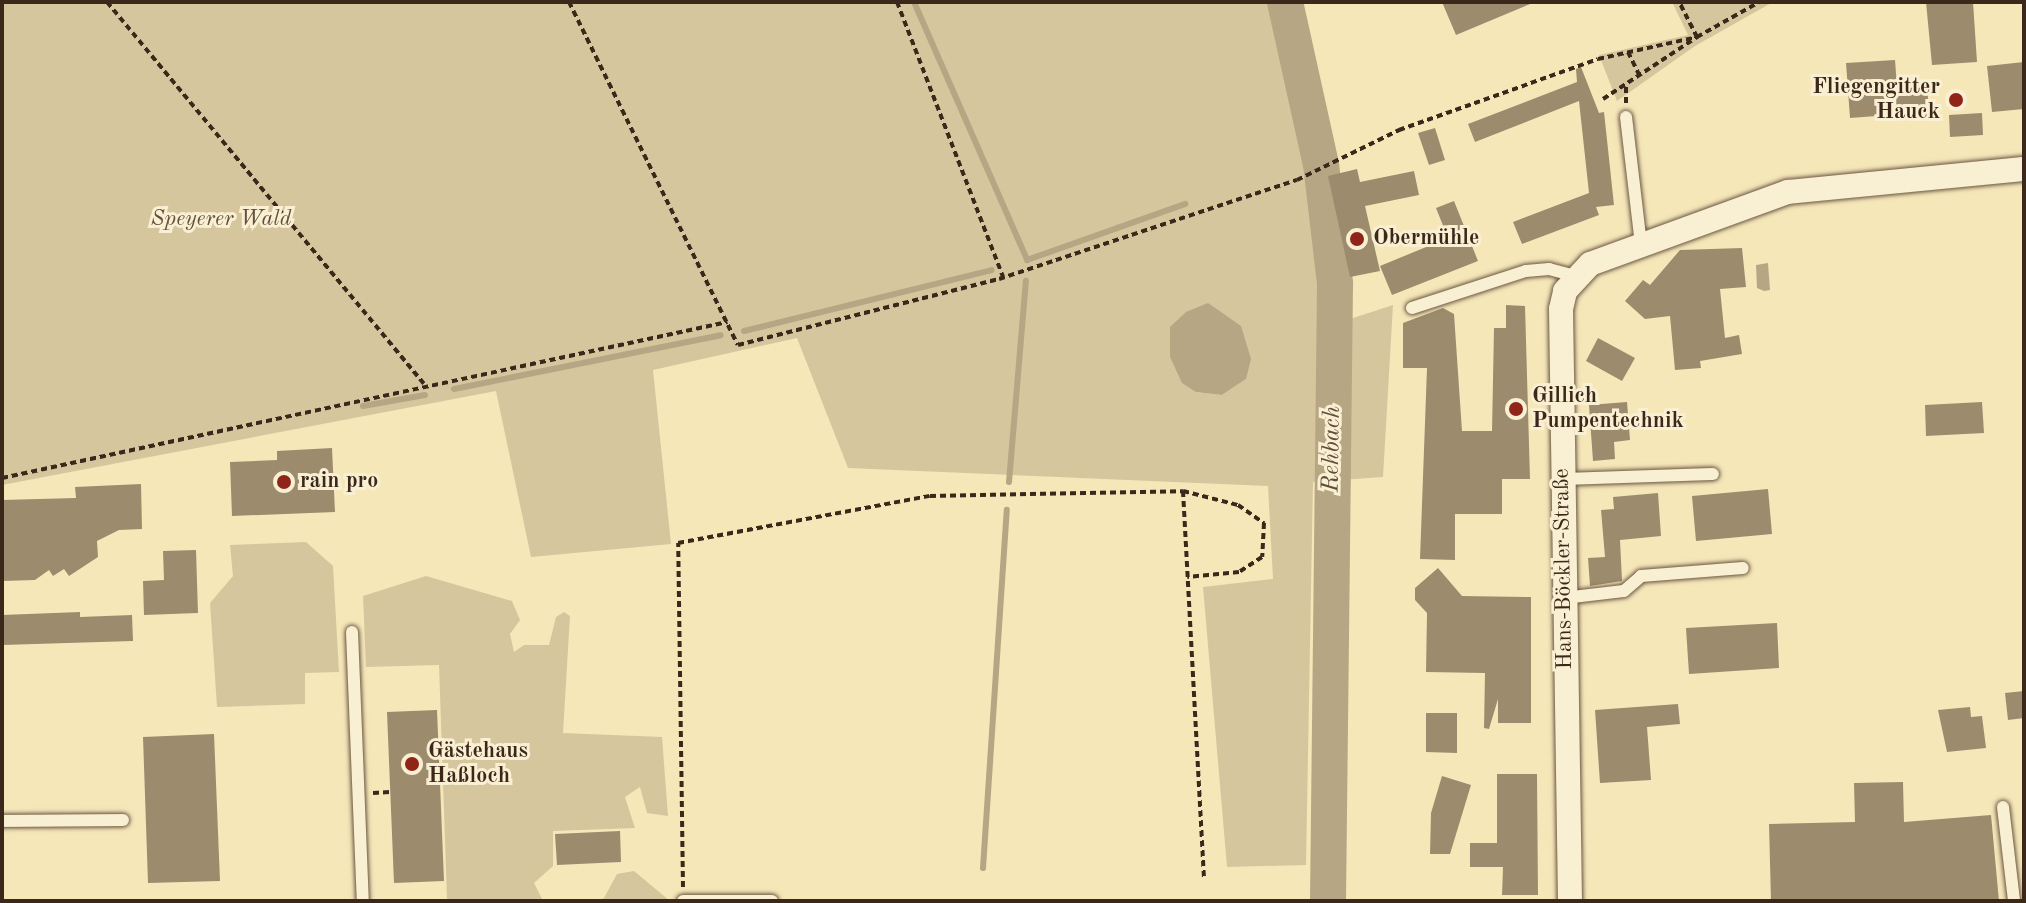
<!DOCTYPE html>
<html>
<head>
<meta charset="utf-8">
<style>
	body { margin:0 }
	#map { position:relative; width:2026px; height:903px; overflow:hidden; background:#f6e7b9; font-family:"Old Standard TT",serif }
	div>[style] { position:absolute }
	[style*='--x'] { left:calc(var(--x)*1px); top:calc(var(--y)*1px); width:calc(var(--w)*1px); rotate:calc(var(--a)*1deg) }
	.green>* { inset:0; background:#d6c69e }
	.water>* { inset:0; background:#b7a683 }
	.stream>* { height:6px; margin:-3px; padding:0 3px; transform-origin:3px; border-radius:3px; background:#b7a683 }
	.river>* { height:36px; margin:-18px; padding:0 18px; transform-origin:18px; border-radius:18px; background:#b7a683 }
	.building>* { inset:0; background:#9d8b6d }
	.path>* { height:4px; margin-top:-2px; transform-origin:0; background:repeating-linear-gradient(90deg,#3c271b 0 6px,transparent 0 10px) }
	.roads { filter:drop-shadow(0 0 2px #6a5742) drop-shadow(0 0 2px #6a5742) }
	.service>* { height:12px; margin:-6px; padding:0 6px; transform-origin:6px; border-radius:6px; background:#f9efd2 }
	.minor>* { height:24px; margin:-12px; padding:0 12px; transform-origin:12px; border-radius:12px; background:#f9efd2 }
	.dots>* { width:22px; height:22px; translate:-50% -50%; box-sizing:border-box; border:4px solid #f9efd2; border-radius:50% }
	span { translate:-50% -50%; white-space:nowrap; text-align:center; line-height:1.15; -webkit-text-stroke:6px #f9efd2; paint-order:stroke }
	.poi-label { font-size:22px; color:#3c271b; font-weight:700 }
	.right { translate:-100% -50%; text-align:right }
	.left { translate:0 -50%; text-align:left }
	.park-label { font-size:22px; color:#624f3c; font-style:italic }
	.street-label { font-size:22px; color:#3c271b }
	.water-label { font-size:24px; color:#614d3a; font-style:italic }
	.frame { position:absolute; inset:0; border:4px solid #3c271b; pointer-events:none }
</style>
</head>
<body>
<div id="map">
	<div class="green">
		<div style="clip-path:polygon(evenodd,2px 2px,1300px 2px,1347px 320px,1393px 305px,1383px 477px,1313px 482px,1306px 865px,1227px 867px,1203px 587px,1273px 579px,1268px 486px,848px 468px,797px 338px,653px 370px,671px 544px,531px 557px,496px 391px,2px 485px,2px 2px,1246px 379px,1222px 395px,1196px 392px,1246px 379px)"></div>
		<div style="clip-path:polygon(1672px 2px,1773px 2px,1695px 46px,1617px 101px,1599px 55px,1688px 35px)"></div>
		<div style="clip-path:polygon(306px 542px,333px 566px,339px 672px,305px 673px,305px 704px,217px 707px,210px 603px,233px 576px,230px 545px)"></div>
		<div style="clip-path:polygon(426px 576px,512px 601px,520px 620px,510px 634px,514px 652px,524px 645px,549px 645px,556px 617px,564px 612px,570px 616px,563px 733px,662px 737px,668px 816px,647px 813px,640px 787px,625px 797px,635px 828px,553px 831px,553px 866px,534px 883px,543px 901px,426px 901px,447px 899px,439px 665px,366px 667px,363px 596px)"></div>
		<div style="clip-path:polygon(634px 871px,670px 901px,597px 901px,604px 898px,617px 874px)"></div>
	</div>
	<div class="water">
		<div style="clip-path:polygon(1768px 263px,1770px 290px,1764px 291px,1757px 288px,1756px 265px)"></div>
		<div style="clip-path:polygon(1208px 303px,1241px 326px,1251px 359px,1246px 379px,1222px 395px,1196px 392px,1182px 383px,1170px 357px,1170px 327px,1186px 312px)"></div>
	</div>
	<div class="stream">
		<div style="--x:914;--y:2;--w:282;--a:66.3"></div>
		<div style="--x:1027;--y:260;--w:168;--a:-19.5"></div>
		<div style="--x:744;--y:331;--w:255;--a:-13.8"></div>
		<div style="--x:454;--y:389;--w:272;--a:-11.4"></div>
		<div style="--x:363;--y:406;--w:63;--a:-10.1"></div>
		<div style="--x:1009;--y:482;--w:202;--a:-85.2"></div>
		<div style="--x:983;--y:868;--w:359;--a:-86.2"></div>
	</div>
	<div class="river">
		<div style="--x:1285;--y:2;--w:166;--a:77.5"></div>
		<div style="--x:1321;--y:164;--w:121;--a:83.3"></div>
		<div style="--x:1335;--y:284;--w:617;--a:90.65"></div>
	</div>
	<div class="building">
		<div style="clip-path:polygon(1442px 2px,1535px 2px,1456px 35px)"></div>
		<div style="clip-path:polygon(1926px 2px,1973px 2px,1977px 62px,1932px 65px)"></div>
		<div style="clip-path:polygon(1895px 60px,1897px 86px,1927px 84px,1929px 112px,1850px 118px,1846px 63px)"></div>
		<div style="clip-path:polygon(2024px 62px,2024px 109px,1992px 112px,1987px 66px)"></div>
		<div style="clip-path:polygon(1581px 67px,1599px 113px,1604px 112px,1614px 205px,1596px 207px,1599px 215px,1522px 244px,1513px 222px,1589px 193px,1579px 101px,1475px 142px,1468px 124px,1577px 82px,1576px 69px)"></div>
		<div style="clip-path:polygon(1982px 113px,1983px 135px,1950px 137px,1949px 115px)"></div>
		<div style="clip-path:polygon(1435px 128px,1445px 160px,1429px 165px,1418px 133px)"></div>
		<div style="clip-path:polygon(1357px 169px,1360px 182px,1414px 171px,1419px 195px,1365px 206px,1380px 271px,1350px 277px,1328px 176px)"></div>
		<div style="clip-path:polygon(1454px 201px,1478px 261px,1392px 295px,1380px 266px,1448px 238px,1436px 208px)"></div>
		<div style="clip-path:polygon(1742px 248px,1746px 287px,1720px 289px,1725px 338px,1739px 335px,1742px 354px,1700px 361px,1701px 368px,1675px 370px,1670px 316px,1645px 319px,1625px 301px,1643px 280px,1650px 285px,1680px 250px)"></div>
		<div style="clip-path:polygon(1506px 305px,1525px 306px,1530px 479px,1502px 479px,1502px 514px,1455px 514px,1455px 560px,1420px 559px,1427px 368px,1403px 368px,1403px 323px,1443px 308px,1454px 314px,1462px 431px,1492px 431px,1494px 328px,1506px 328px)"></div>
		<div style="clip-path:polygon(1598px 338px,1635px 358px,1622px 381px,1586px 361px)"></div>
		<div style="clip-path:polygon(1627px 402px,1630px 440px,1614px 442px,1615px 459px,1593px 461px,1589px 405px)"></div>
		<div style="clip-path:polygon(1982px 402px,1984px 433px,1926px 436px,1925px 405px)"></div>
		<div style="clip-path:polygon(332px 448px,335px 512px,232px 516px,230px 462px,277px 460px,277px 451px)"></div>
		<div style="clip-path:polygon(141px 484px,142px 529px,119px 530px,97px 541px,98px 557px,69px 576px,64px 569px,53px 576px,49px 570px,35px 580px,2px 581px,2px 500px,76px 498px,75px 487px)"></div>
		<div style="clip-path:polygon(1768px 489px,1772px 534px,1696px 541px,1692px 496px)"></div>
		<div style="clip-path:polygon(1658px 493px,1661px 536px,1620px 540px,1622px 581px,1590px 586px,1588px 558px,1605px 557px,1601px 510px,1614px 509px,1613px 497px)"></div>
		<div style="clip-path:polygon(196px 550px,198px 613px,144px 615px,143px 581px,164px 580px,163px 551px)"></div>
		<div style="clip-path:polygon(1438px 568px,1462px 596px,1531px 597px,1531px 723px,1498px 723px,1498px 699px,1489px 729px,1484px 728px,1485px 673px,1426px 672px,1427px 613px,1415px 600px,1415px 588px)"></div>
		<div style="clip-path:polygon(80px 612px,80px 617px,132px 615px,133px 641px,2px 645px,2px 615px)"></div>
		<div style="clip-path:polygon(1777px 623px,1779px 668px,1689px 674px,1686px 628px)"></div>
		<div style="clip-path:polygon(2024px 691px,2024px 718px,2008px 720px,2005px 693px)"></div>
		<div style="clip-path:polygon(1678px 704px,1680px 724px,1647px 727px,1651px 780px,1600px 783px,1595px 710px)"></div>
		<div style="clip-path:polygon(1970px 707px,1971px 717px,1982px 716px,1986px 748px,1947px 752px,1938px 710px)"></div>
		<div style="clip-path:polygon(437px 710px,444px 881px,394px 883px,387px 712px)"></div>
		<div style="clip-path:polygon(1426px 713px,1457px 713px,1457px 753px,1426px 752px)"></div>
		<div style="clip-path:polygon(214px 734px,220px 881px,148px 883px,143px 737px)"></div>
		<div style="clip-path:polygon(1497px 774px,1537px 774px,1538px 895px,1502px 895px,1503px 867px,1470px 867px,1470px 843px,1497px 843px)"></div>
		<div style="clip-path:polygon(1442px 776px,1471px 785px,1450px 854px,1430px 854px,1431px 813px)"></div>
		<div style="clip-path:polygon(1903px 782px,1904px 822px,1991px 815px,1999px 901px,1771px 901px,1769px 824px,1855px 822px,1854px 783px)"></div>
		<div style="clip-path:polygon(620px 831px,621px 862px,557px 865px,555px 834px)"></div>
	</div>
	<div class="path">
		<div style="--x:107;--y:2;--w:496;--a:50.3"></div>
		<div style="--x:569;--y:2;--w:382;--a:63.8"></div>
		<div style="--x:738;--y:345;--w:269;--a:-14.2"></div>
		<div style="--x:999;--y:279;--w:314;--a:-18.4"></div>
		<div style="--x:1297;--y:180;--w:114;--a:-26.1"></div>
		<div style="--x:1399;--y:130;--w:211;--a:-19.6"></div>
		<div style="--x:1598;--y:59;--w:101;--a:-12.5"></div>
		<div style="--x:1697;--y:37;--w:71;--a:-29.4"></div>
		<div style="--x:897;--y:2;--w:295;--a:68.9"></div>
		<div style="--x:1628;--y:52;--w:28;--a:64"></div>
		<div style="--x:1626;--y:87;--w:18;--a:90"></div>
		<div style="--x:1603;--y:99;--w:113;--a:-33.4"></div>
		<div style="--x:1697;--y:37;--w:39;--a:-117"></div>
		<div style="--x:2;--y:478;--w:742;--a:-12.14"></div>
		<div style="--x:1183;--y:491;--w:57;--a:14.3"></div>
		<div style="--x:1238;--y:505;--w:32;--a:35"></div>
		<div style="--x:1264;--y:523;--w:34;--a:93"></div>
		<div style="--x:1262;--y:557;--w:27;--a:147"></div>
		<div style="--x:1239;--y:572;--w:52;--a:174.5"></div>
		<div style="--x:373;--y:793;--w:17;--a:-3"></div>
		<div style="--x:683;--y:887;--w:344;--a:-90.8"></div>
		<div style="--x:678;--y:543;--w:256;--a:-10.6"></div>
		<div style="--x:930;--y:496;--w:253;--a:-1.1"></div>
		<div style="--x:1183;--y:491;--w:388;--a:86.9"></div>
	</div>
	<div class="roads">
		<div class="service">
			<div style="--x:1626;--y:117;--w:128;--a:83.3"></div>
			<div style="--x:1412;--y:308;--w:120;--a:-18"></div>
			<div style="--x:1526;--y:271;--w:23;--a:-5"></div>
			<div style="--x:1549;--y:269;--w:27;--a:15"></div>
			<div style="--x:1563;--y:479;--w:150;--a:-1.9"></div>
			<div style="--x:1564;--y:598;--w:60;--a:-6.7"></div>
			<div style="--x:1624;--y:591;--w:23;--a:-41"></div>
			<div style="--x:1641;--y:576;--w:102;--a:-4.5"></div>
			<div style="--x:352;--y:632;--w:269;--a:87.7"></div>
			<div style="--x:2003;--y:807;--w:95;--a:83.3"></div>
			<div style="--x:2;--y:821;--w:121;--a:-0.5"></div>
			<div style="--x:683;--y:901;--w:89;--a:0"></div>
		</div>
		<div class="minor">
			<div style="--x:1570;--y:901;--w:592;--a:-90.87"></div>
			<div style="--x:1561;--y:309;--w:18;--a:-77"></div>
			<div style="--x:1565;--y:291;--w:37;--a:-47"></div>
			<div style="--x:1590;--y:264;--w:211;--a:-20"></div>
			<div style="--x:1788;--y:192;--w:237;--a:-5.6"></div>
		</div>
	</div>
	<div class="dots">
		<div style="left:1956px;top:100px;background:#8f2418"></div>
		<div style="left:1357px;top:239px;background:#8f2418"></div>
		<div style="left:1516px;top:409px;background:#8f2418"></div>
		<div style="left:284px;top:482px;background:#8f2418"></div>
		<div style="left:412px;top:764px;background:#8f2418"></div>
	</div>
	<div class="poi-label">
		<span class="right" style="left:1940px;top:100px">Fliegengitter<br>Hauck</span>
		<span class="left" style="left:1373px;top:239px">Obermühle</span>
		<span class="left" style="left:1532px;top:409px">Gillich<br>Pumpentechnik</span>
		<span class="left" style="left:300px;top:482px">rain pro</span>
		<span class="left" style="left:428px;top:764px">Gästehaus<br>Haßloch</span>
	</div>
	<div class="park-label">
		<span style="left:221px;top:220px">Speyerer Wald</span>
	</div>
	<div class="street-label">
		<span style="left:1564px;top:569px;rotate:-91deg">Hans-Böckler-Straße</span>
	</div>
	<div class="water-label">
		<span style="left:1333px;top:449px;rotate:-89deg">Rehbach</span>
	</div>
	<div class="frame"></div>
</div>
</body>
</html>
